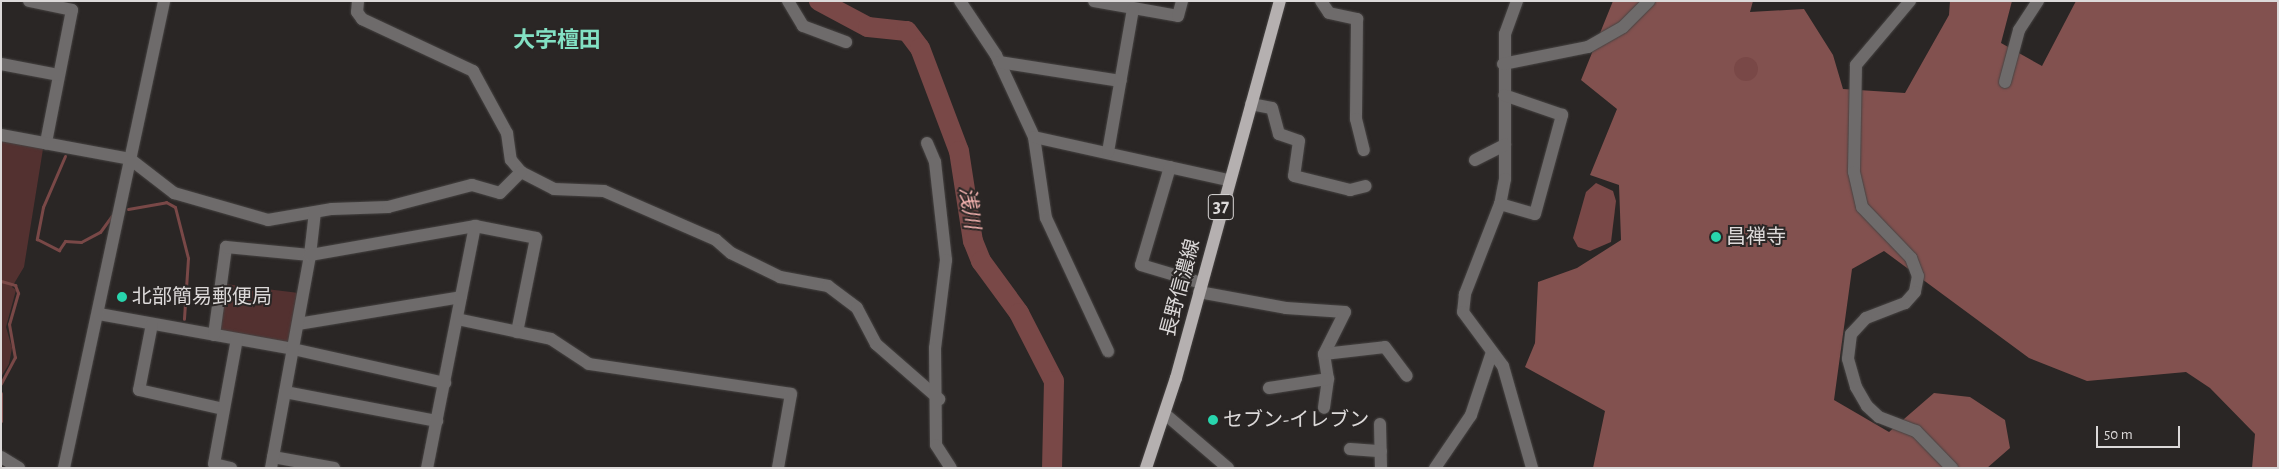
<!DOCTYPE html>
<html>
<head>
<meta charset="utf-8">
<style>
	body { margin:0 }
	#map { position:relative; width:2279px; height:469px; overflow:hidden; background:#2a2625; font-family:"Alegreya Sans","Noto Sans JP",sans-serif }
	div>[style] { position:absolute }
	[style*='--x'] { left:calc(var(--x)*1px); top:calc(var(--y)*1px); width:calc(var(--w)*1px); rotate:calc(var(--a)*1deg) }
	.green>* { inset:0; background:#533130 }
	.forest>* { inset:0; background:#82514f }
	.water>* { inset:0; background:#794847 }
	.round { border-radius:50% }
	.stream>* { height:3px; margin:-1.5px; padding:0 1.5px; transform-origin:1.5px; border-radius:1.5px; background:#794847 }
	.river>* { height:20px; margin:-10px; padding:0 10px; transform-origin:10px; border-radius:10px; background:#794847 }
	.roads { filter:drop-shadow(0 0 1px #464342) drop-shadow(0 0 1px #464342) }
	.minor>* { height:12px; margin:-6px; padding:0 6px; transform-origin:6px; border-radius:6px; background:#6e6b6b }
	.major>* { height:12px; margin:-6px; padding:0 6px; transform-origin:6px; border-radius:6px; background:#b5b0b0 }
	.dots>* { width:14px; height:14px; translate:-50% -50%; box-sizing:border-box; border:2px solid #2a2625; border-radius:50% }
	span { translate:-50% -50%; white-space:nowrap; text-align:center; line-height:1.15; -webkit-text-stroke:4px #2a2625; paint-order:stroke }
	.shield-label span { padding:1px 4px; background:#2a2625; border:1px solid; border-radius:4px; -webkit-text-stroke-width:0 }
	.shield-label { font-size:19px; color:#dcd9d9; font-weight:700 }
	.poi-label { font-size:20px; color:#dcd9d9 }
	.left { translate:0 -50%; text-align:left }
	.street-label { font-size:20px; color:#dcd9d9 }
	.water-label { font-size:21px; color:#f6b4b1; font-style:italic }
	.quarter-label { font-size:22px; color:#83e1c4; font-weight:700 }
	.frame { position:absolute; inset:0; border:2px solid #dcd9d9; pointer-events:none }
	.scale { position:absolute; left:2096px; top:426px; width:84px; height:22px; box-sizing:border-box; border:2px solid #dcd9d9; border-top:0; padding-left:6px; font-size:15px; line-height:18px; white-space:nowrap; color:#dcd9d9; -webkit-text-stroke:4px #2a2625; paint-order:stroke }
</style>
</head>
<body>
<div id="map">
	<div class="green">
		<div style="clip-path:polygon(1px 141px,43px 149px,24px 267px,12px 287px,16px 290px,6px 327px,12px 348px,9px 364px,1px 377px)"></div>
		<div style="clip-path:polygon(225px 284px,299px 293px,291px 346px,218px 334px)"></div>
	</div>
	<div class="forest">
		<div style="clip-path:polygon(1613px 1px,1753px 1px,1750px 12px,1804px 9px,1833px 55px,1843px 89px,1905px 93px,1949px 15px,1950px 1px,2012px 1px,2001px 43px,2042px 66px,2076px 1px,2278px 1px,2278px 468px,2252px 468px,2255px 434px,2210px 388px,2186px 372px,2087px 381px,2029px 358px,1884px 251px,1852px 269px,1834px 400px,1889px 432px,1934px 393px,1970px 397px,2005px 420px,2010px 448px,1987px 468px,1593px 468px,1605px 411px,1525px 367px,1535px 343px,1538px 282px,1577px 268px,1621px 240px,1619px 185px,1590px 175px,1617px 109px,1581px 80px)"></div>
	</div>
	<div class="water">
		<div class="round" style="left:1734px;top:57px;width:24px;height:24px"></div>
		<div style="clip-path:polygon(1596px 183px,1613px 191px,1616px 201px,1611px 242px,1590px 251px,1578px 247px,1573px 238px,1586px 192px)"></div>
	</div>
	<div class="stream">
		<div style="--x:65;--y:156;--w:56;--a:113.3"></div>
		<div style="--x:43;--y:207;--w:33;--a:101"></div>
		<div style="--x:37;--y:239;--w:25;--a:27"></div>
		<div style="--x:59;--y:250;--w:11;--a:-56"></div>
		<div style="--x:65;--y:241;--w:16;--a:4"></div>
		<div style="--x:81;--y:242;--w:21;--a:-28"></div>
		<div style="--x:100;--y:232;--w:24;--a:-54"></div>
		<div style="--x:128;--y:209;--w:39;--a:-10"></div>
		<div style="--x:166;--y:202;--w:10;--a:29"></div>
		<div style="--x:175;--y:207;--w:53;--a:75.7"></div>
		<div style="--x:188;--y:258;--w:61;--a:93.8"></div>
		<div style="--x:1;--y:281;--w:15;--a:16"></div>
		<div style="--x:15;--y:285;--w:9;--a:69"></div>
		<div style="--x:18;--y:293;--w:32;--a:106"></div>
		<div style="--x:9;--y:324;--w:34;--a:80"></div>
		<div style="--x:15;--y:357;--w:30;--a:118"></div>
		<div style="--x:1;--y:393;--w:28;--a:90"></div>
	</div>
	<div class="river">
		<div style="--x:819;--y:1;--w:55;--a:28"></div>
		<div style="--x:868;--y:27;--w:39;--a:6"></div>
		<div style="--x:907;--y:31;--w:21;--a:53"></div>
		<div style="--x:920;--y:48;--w:110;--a:69.3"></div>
		<div style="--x:959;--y:151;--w:91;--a:81.2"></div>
		<div style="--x:973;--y:241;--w:22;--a:68"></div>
		<div style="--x:981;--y:261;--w:64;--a:53.8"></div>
		<div style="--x:1019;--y:313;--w:76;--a:62.8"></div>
		<div style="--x:1054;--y:381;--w:87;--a:91.3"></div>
	</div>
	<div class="roads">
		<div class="minor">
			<div style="--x:29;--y:1;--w:44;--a:11.8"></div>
			<div style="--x:72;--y:10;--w:136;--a:101.1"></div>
			<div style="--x:358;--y:1;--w:11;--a:95"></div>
			<div style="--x:357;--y:12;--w:9;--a:54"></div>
			<div style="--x:362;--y:19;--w:123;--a:25.1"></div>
			<div style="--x:473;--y:71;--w:71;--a:61.3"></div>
			<div style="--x:507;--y:133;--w:27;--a:82"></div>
			<div style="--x:511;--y:160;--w:16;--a:50"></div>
			<div style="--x:521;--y:172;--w:37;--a:27"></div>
			<div style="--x:554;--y:189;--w:50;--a:2.3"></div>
			<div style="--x:604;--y:191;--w:122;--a:23.6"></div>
			<div style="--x:716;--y:240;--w:20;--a:41"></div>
			<div style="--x:731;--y:253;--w:55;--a:26.1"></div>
			<div style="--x:780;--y:277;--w:49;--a:10.6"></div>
			<div style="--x:828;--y:286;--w:36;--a:37"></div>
			<div style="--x:857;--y:308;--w:41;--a:62.2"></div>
			<div style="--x:876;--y:344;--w:84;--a:41.1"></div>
			<div style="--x:788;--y:1;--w:29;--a:59"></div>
			<div style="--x:803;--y:26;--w:46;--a:20.4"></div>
			<div style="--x:960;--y:1;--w:65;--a:56.3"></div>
			<div style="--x:996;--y:55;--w:90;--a:65.1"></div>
			<div style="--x:1034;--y:137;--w:82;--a:81.6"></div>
			<div style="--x:1046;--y:218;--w:147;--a:65"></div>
			<div style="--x:1094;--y:1;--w:85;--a:10.1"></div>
			<div style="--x:1178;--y:16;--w:16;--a:-75"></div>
			<div style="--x:1321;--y:1;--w:14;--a:56"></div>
			<div style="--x:1329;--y:13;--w:29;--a:12"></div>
			<div style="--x:1357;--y:19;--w:100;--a:90.6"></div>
			<div style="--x:1356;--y:119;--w:32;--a:76"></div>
			<div style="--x:1517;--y:1;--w:35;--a:110"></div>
			<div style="--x:1505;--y:34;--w:145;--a:90"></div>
			<div style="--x:1505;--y:179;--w:25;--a:101"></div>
			<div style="--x:1500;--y:204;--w:97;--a:111.3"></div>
			<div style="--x:1465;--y:294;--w:18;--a:96"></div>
			<div style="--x:1463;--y:312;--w:67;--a:53.5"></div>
			<div style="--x:1503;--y:366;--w:106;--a:74.1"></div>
			<div style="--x:1910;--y:1;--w:84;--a:130.2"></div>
			<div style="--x:1856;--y:65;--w:107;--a:91.1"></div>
			<div style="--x:1854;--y:172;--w:36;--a:77"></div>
			<div style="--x:1862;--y:207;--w:71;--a:46.1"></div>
			<div style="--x:1911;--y:258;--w:19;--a:69"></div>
			<div style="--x:1918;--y:276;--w:16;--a:101"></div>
			<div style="--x:1915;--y:292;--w:15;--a:132"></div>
			<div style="--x:1905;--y:303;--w:42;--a:159"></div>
			<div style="--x:1866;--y:318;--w:22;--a:133"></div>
			<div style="--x:1851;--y:334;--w:25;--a:97"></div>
			<div style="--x:1848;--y:359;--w:29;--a:74"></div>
			<div style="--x:1856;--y:387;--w:22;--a:60"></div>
			<div style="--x:1867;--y:406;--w:16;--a:43"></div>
			<div style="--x:1879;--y:417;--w:40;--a:21"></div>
			<div style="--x:1916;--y:431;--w:52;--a:45.8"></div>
			<div style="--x:999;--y:62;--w:123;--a:8.9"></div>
			<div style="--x:1;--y:64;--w:58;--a:10.9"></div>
			<div style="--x:1503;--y:64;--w:87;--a:-11.3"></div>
			<div style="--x:1588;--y:47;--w:40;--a:-29.7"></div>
			<div style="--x:1623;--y:27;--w:37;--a:-45"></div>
			<div style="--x:2005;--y:82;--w:54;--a:-74.9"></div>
			<div style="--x:2019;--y:30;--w:35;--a:-57"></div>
			<div style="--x:1251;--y:104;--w:21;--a:11"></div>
			<div style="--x:1272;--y:108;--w:27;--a:75"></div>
			<div style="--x:1279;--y:134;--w:21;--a:19"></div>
			<div style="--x:1299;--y:141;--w:35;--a:98"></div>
			<div style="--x:1294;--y:176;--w:58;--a:14"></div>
			<div style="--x:1350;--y:190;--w:16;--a:-14"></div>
			<div style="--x:1;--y:135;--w:131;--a:10.5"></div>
			<div style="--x:130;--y:159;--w:56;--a:37.7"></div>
			<div style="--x:174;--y:193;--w:98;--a:16"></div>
			<div style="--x:268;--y:220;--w:65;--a:-9.8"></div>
			<div style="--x:332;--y:209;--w:56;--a:-2"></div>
			<div style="--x:388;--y:207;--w:87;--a:-14.7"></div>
			<div style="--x:472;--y:185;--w:29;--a:16"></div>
			<div style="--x:500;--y:193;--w:30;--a:-45"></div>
			<div style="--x:1034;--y:137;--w:199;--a:12.5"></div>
			<div style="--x:927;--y:143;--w:21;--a:67"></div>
			<div style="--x:935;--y:162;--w:99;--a:83.6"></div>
			<div style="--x:946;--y:260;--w:89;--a:97.1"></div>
			<div style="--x:935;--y:348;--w:97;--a:89.4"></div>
			<div style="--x:936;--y:445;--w:27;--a:57"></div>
			<div style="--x:1108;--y:152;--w:145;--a:-80.1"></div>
			<div style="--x:1475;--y:160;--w:34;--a:-27"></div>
			<div style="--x:1170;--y:167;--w:102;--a:106.5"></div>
			<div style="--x:1141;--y:265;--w:63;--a:16.7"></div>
			<div style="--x:1500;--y:204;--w:36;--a:16"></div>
			<div style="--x:1535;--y:214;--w:103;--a:-74.7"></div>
			<div style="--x:1562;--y:115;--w:61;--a:-161"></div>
			<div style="--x:475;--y:226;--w:62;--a:11.1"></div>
			<div style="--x:536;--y:238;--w:96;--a:101.4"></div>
			<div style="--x:1199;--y:292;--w:88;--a:10.4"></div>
			<div style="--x:1286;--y:308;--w:59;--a:3.9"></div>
			<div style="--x:1345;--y:312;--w:47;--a:116.6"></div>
			<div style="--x:1324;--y:354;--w:25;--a:81"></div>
			<div style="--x:1328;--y:379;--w:29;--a:98"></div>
			<div style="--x:99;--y:314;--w:197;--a:10.2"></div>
			<div style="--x:293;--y:349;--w:156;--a:12.6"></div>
			<div style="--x:457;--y:319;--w:96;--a:12"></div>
			<div style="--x:551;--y:339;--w:45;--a:33.3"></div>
			<div style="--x:589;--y:364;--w:204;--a:8.4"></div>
			<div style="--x:791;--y:394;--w:75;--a:100"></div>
			<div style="--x:152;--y:324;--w:67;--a:101.1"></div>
			<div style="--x:139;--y:390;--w:86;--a:12.7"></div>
			<div style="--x:298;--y:324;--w:165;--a:-9.4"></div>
			<div style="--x:214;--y:335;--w:89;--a:-82.2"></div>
			<div style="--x:226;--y:247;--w:84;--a:5.4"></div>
			<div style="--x:310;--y:255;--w:43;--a:-83.4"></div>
			<div style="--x:1324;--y:354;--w:61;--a:-6.5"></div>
			<div style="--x:1385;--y:347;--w:36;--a:53"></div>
			<div style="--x:1269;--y:388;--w:60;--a:-8.7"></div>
			<div style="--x:285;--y:392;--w:155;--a:10.8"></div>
			<div style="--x:1165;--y:414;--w:83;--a:40.6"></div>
			<div style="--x:1380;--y:424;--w:44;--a:88.7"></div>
			<div style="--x:1350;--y:449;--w:31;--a:4"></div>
			<div style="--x:1;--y:457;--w:21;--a:31"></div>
			<div style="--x:273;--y:457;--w:62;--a:10.2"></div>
			<div style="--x:64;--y:468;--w:478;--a:-77.9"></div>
			<div style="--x:231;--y:468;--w:17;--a:-167"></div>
			<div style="--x:214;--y:464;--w:127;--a:-79.6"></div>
			<div style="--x:271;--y:468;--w:217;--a:-79.6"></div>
			<div style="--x:310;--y:255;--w:168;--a:-10"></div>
			<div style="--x:475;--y:226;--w:247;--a:101.2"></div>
			<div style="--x:1435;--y:468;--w:64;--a:-55.8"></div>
			<div style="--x:1471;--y:415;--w:63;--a:-71.6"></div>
		</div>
		<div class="major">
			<div style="--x:1146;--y:468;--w:95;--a:-71.6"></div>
			<div style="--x:1176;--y:378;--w:391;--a:-74.6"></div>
		</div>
	</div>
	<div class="dots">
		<div style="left:1716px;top:237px;background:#28d5ad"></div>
		<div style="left:122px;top:297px;background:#28d5ad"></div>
		<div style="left:1213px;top:420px;background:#28d5ad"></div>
	</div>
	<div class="shield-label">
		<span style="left:1221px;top:207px">37</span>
	</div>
	<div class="poi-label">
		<span class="left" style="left:1726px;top:237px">昌禅寺</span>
		<span class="left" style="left:132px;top:297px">北部簡易郵便局</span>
		<span class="left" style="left:1223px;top:420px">セブン-イレブン</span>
	</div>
	<div class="street-label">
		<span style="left:1181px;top:288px;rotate:-75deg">長野信濃線</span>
	</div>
	<div class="water-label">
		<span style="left:969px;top:208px;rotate:82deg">浅川</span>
	</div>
	<div class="quarter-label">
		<span style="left:557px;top:41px">大字檀田</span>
	</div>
	<div class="frame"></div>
	<div class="scale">50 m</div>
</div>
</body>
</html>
